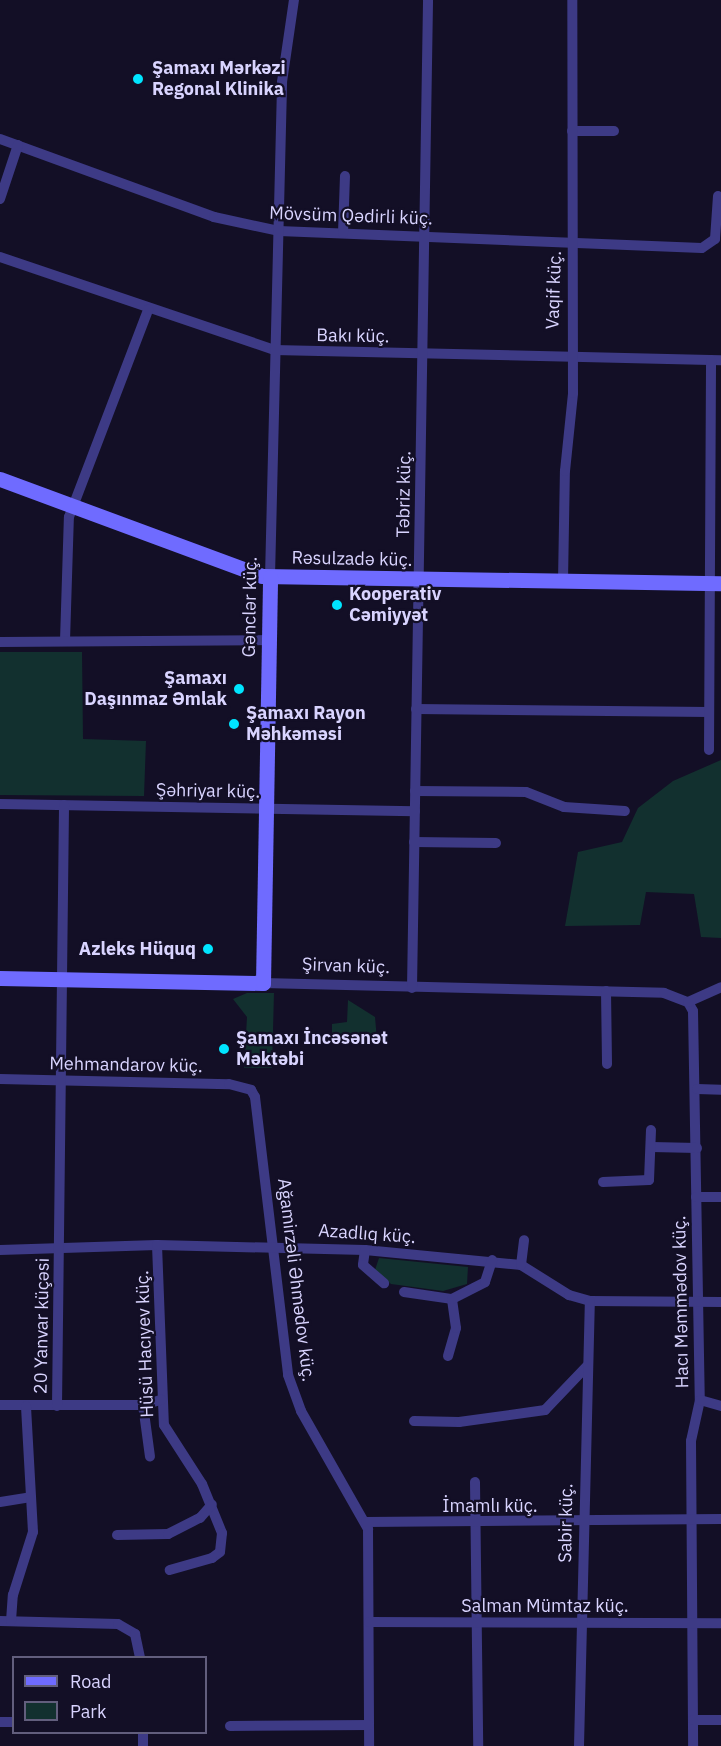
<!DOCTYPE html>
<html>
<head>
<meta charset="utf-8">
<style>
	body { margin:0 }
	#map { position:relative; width:721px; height:1746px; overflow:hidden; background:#130f26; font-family:"IBM Plex Sans",sans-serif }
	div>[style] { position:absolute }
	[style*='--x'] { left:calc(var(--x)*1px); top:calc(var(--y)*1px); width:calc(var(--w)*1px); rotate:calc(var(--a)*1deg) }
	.green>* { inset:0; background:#12302f }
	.street>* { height:10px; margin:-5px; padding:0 5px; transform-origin:5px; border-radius:5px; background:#3d3a85 }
	.secondary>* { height:15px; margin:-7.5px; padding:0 7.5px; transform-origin:7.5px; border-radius:7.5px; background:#6f6bff }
	.dots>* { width:16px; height:16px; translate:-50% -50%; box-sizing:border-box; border:3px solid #130f26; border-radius:50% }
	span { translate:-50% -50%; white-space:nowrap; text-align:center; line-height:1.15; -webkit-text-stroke:4.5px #130f26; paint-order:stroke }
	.poi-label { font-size:18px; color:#d9d4ff; font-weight:700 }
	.left { translate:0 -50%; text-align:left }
	.right { translate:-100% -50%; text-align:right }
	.street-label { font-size:18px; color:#d9d4ff }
	.legend { position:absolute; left:12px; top:1656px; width:195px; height:78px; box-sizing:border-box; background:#130f26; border:2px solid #625e7d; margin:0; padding:8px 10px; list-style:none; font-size:18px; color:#d9d4ff }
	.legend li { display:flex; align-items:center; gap:12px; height:30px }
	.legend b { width:30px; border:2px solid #625e7d }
</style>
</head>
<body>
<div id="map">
	<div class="green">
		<div style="clip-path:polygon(0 652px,82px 652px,83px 739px,146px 741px,144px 796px,0 795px)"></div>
		<div style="clip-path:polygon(721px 760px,721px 938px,701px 937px,694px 894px,646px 892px,640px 925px,565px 926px,578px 852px,622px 842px,638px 808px,673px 781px)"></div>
		<div style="clip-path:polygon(247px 993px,274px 993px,272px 1068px,244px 1068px,247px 1017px,233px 999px)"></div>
		<div style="clip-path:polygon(348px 1000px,375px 1017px,377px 1040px,332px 1033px,332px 1024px,347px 1022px)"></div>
		<div style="clip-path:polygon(379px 1258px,468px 1267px,467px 1284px,443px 1291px,391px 1284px,375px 1270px)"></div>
	</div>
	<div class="street">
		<div style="--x:572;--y:131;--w:42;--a:0"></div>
		<div style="--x:0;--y:139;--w:228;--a:20"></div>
		<div style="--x:214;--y:217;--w:66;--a:12.2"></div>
		<div style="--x:279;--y:231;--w:423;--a:2.3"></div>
		<div style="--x:702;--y:248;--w:16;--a:-35"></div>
		<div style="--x:715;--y:239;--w:43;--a:-86"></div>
		<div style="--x:0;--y:199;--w:57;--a:-71.6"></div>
		<div style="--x:343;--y:233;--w:57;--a:-88"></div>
		<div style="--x:0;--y:257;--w:289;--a:18.7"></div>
		<div style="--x:274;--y:350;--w:447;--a:1.3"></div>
		<div style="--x:270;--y:577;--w:495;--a:-88.6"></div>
		<div style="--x:282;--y:82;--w:83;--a:-81.7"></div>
		<div style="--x:563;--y:581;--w:110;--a:-89"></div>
		<div style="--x:565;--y:471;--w:78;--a:-84.1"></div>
		<div style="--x:573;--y:393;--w:393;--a:-90.1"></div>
		<div style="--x:65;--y:641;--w:124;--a:-88.2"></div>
		<div style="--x:69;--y:517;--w:222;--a:-69.1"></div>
		<div style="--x:0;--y:642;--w:269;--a:-0.4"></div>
		<div style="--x:416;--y:709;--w:293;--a:0.6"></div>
		<div style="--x:709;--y:750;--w:390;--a:-89.7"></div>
		<div style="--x:415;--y:791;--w:111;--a:0.5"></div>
		<div style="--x:526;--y:792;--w:41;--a:21.5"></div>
		<div style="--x:564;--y:807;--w:61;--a:3.8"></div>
		<div style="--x:0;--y:804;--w:415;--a:1"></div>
		<div style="--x:414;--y:842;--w:82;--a:0.7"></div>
		<div style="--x:263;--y:983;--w:401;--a:1.4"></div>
		<div style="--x:664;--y:993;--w:26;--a:21"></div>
		<div style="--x:688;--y:1002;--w:10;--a:61"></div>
		<div style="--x:693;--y:1011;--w:389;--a:89"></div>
		<div style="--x:700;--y:1400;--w:42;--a:102.4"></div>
		<div style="--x:691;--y:1441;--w:305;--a:89.6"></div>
		<div style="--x:412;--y:988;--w:988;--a:-89.07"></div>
		<div style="--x:606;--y:991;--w:73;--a:89.2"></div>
		<div style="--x:688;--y:1002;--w:36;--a:-24"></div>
		<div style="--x:0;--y:1079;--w:229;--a:1.3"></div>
		<div style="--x:229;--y:1084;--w:23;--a:15"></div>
		<div style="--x:251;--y:1090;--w:8;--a:60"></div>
		<div style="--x:255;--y:1097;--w:280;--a:83.2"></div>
		<div style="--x:288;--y:1375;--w:38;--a:70"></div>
		<div style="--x:301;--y:1411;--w:136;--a:60.4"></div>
		<div style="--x:368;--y:1529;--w:217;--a:89.7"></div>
		<div style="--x:697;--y:1089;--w:24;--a:2"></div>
		<div style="--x:652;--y:1147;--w:45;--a:1.3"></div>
		<div style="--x:603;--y:1182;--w:46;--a:-2.5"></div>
		<div style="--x:649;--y:1180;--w:50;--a:-87.7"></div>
		<div style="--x:696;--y:1197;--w:25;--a:0"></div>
		<div style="--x:157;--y:1245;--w:180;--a:87.8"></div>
		<div style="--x:164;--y:1425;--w:70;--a:57.2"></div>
		<div style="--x:202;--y:1484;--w:53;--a:67.8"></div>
		<div style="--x:222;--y:1533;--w:19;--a:96"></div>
		<div style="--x:220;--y:1552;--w:10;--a:143"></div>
		<div style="--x:212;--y:1558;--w:44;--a:164.1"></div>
		<div style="--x:0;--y:1250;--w:157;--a:-1.8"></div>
		<div style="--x:157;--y:1245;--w:208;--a:1.4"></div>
		<div style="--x:365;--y:1250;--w:157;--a:5.5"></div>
		<div style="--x:521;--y:1265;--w:57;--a:32"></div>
		<div style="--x:569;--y:1295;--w:22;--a:16"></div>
		<div style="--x:590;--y:1301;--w:131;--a:0.4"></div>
		<div style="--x:365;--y:1250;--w:15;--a:98"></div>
		<div style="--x:363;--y:1265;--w:28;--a:41"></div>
		<div style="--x:521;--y:1265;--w:25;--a:-83"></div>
		<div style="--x:404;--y:1292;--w:49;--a:8.3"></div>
		<div style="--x:448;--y:1356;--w:29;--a:-74"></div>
		<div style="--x:456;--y:1328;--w:29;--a:-98"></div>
		<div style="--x:452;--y:1299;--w:37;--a:-27"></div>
		<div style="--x:485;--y:1282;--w:23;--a:-72"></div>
		<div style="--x:700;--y:1400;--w:22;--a:16"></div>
		<div style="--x:0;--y:1405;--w:143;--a:0"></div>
		<div style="--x:143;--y:1405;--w:19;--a:-16"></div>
		<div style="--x:143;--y:1405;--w:52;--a:82.3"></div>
		<div style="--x:57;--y:1406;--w:601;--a:-89.33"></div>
		<div style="--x:414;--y:1421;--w:45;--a:1.3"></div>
		<div style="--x:459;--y:1422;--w:87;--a:-7.9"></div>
		<div style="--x:545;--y:1410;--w:61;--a:-46.3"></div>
		<div style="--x:475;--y:1482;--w:264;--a:89.3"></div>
		<div style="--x:0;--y:1502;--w:31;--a:-9"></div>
		<div style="--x:366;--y:1522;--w:355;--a:-0.5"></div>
		<div style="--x:117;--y:1535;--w:51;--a:-1.1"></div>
		<div style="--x:168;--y:1534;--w:36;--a:-27"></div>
		<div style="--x:200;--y:1518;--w:18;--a:-49"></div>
		<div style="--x:0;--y:1621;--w:118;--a:1.5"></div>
		<div style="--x:118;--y:1624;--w:20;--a:30"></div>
		<div style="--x:135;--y:1634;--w:25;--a:78"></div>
		<div style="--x:11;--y:1621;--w:26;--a:-86"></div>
		<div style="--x:13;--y:1595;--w:66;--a:-72.4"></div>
		<div style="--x:33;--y:1532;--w:126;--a:-93.2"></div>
		<div style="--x:369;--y:1622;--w:352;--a:0.2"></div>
		<div style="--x:693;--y:1720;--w:28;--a:0"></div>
		<div style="--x:0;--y:1722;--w:14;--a:0"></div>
		<div style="--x:230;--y:1726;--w:139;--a:-0.4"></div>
		<div style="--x:143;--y:1732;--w:14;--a:90"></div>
		<div style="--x:579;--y:1746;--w:445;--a:-88.6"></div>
	</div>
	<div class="secondary">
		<div style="--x:0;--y:479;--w:279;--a:20.3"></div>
		<div style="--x:262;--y:576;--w:459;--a:0.9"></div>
		<div style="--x:0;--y:978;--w:263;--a:1.1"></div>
		<div style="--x:263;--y:983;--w:406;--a:-89"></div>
	</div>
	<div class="dots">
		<div style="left:138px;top:79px;background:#00e5ff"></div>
		<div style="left:337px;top:605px;background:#00e5ff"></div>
		<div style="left:239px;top:689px;background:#00e5ff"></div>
		<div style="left:234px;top:724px;background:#00e5ff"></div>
		<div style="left:208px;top:949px;background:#00e5ff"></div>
		<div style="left:224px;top:1049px;background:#00e5ff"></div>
	</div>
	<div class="poi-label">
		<span class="left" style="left:152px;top:79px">Şamaxı Mərkəzi<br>Regonal Klinika</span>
		<span class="left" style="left:349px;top:605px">Kooperativ<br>Cəmiyyət</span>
		<span class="right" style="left:227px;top:689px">Şamaxı<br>Daşınmaz Əmlak</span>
		<span class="left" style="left:246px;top:724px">Şamaxı Rayon<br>Məhkəməsi</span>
		<span class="right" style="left:196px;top:949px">Azleks Hüquq</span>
		<span class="left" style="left:236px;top:1049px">Şamaxı İncəsənət<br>Məktəbi</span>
	</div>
	<div class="street-label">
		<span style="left:351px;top:216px;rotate:2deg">Mövsüm Qədirli küç.</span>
		<span style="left:554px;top:290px;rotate:-88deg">Vaqif küç.</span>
		<span style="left:353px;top:336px;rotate:1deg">Bakı küç.</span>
		<span style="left:404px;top:494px;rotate:-89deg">Təbriz küç.</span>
		<span style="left:352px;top:559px;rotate:1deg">Rəsulzadə küç.</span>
		<span style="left:250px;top:607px;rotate:-89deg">Gənclər küç.</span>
		<span style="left:208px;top:791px;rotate:1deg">Şəhriyar küç.</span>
		<span style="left:346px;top:966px;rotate:2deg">Şirvan küç.</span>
		<span style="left:126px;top:1065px;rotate:1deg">Mehmandarov küç.</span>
		<span style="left:367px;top:1234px;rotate:4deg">Azadlıq küç.</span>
		<span style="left:296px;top:1280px;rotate:83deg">Ağamirzəli Əhmədov küç.</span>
		<span style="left:681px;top:1302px;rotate:-91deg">Hacı Məmmədov küç.</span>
		<span style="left:42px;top:1326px;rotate:-89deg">20 Yanvar küçəsi</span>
		<span style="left:145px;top:1344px;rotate:-92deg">Hüsü Hacıyev küç.</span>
		<span style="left:490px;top:1506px">İmamlı küç.</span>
		<span style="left:566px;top:1523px;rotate:-89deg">Sabir küç.</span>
		<span style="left:545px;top:1606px">Salman Mümtaz küç.</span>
	</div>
	<ul class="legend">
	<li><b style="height:8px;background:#6f6bff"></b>Road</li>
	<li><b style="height:16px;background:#12302f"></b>Park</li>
	</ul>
</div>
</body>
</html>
